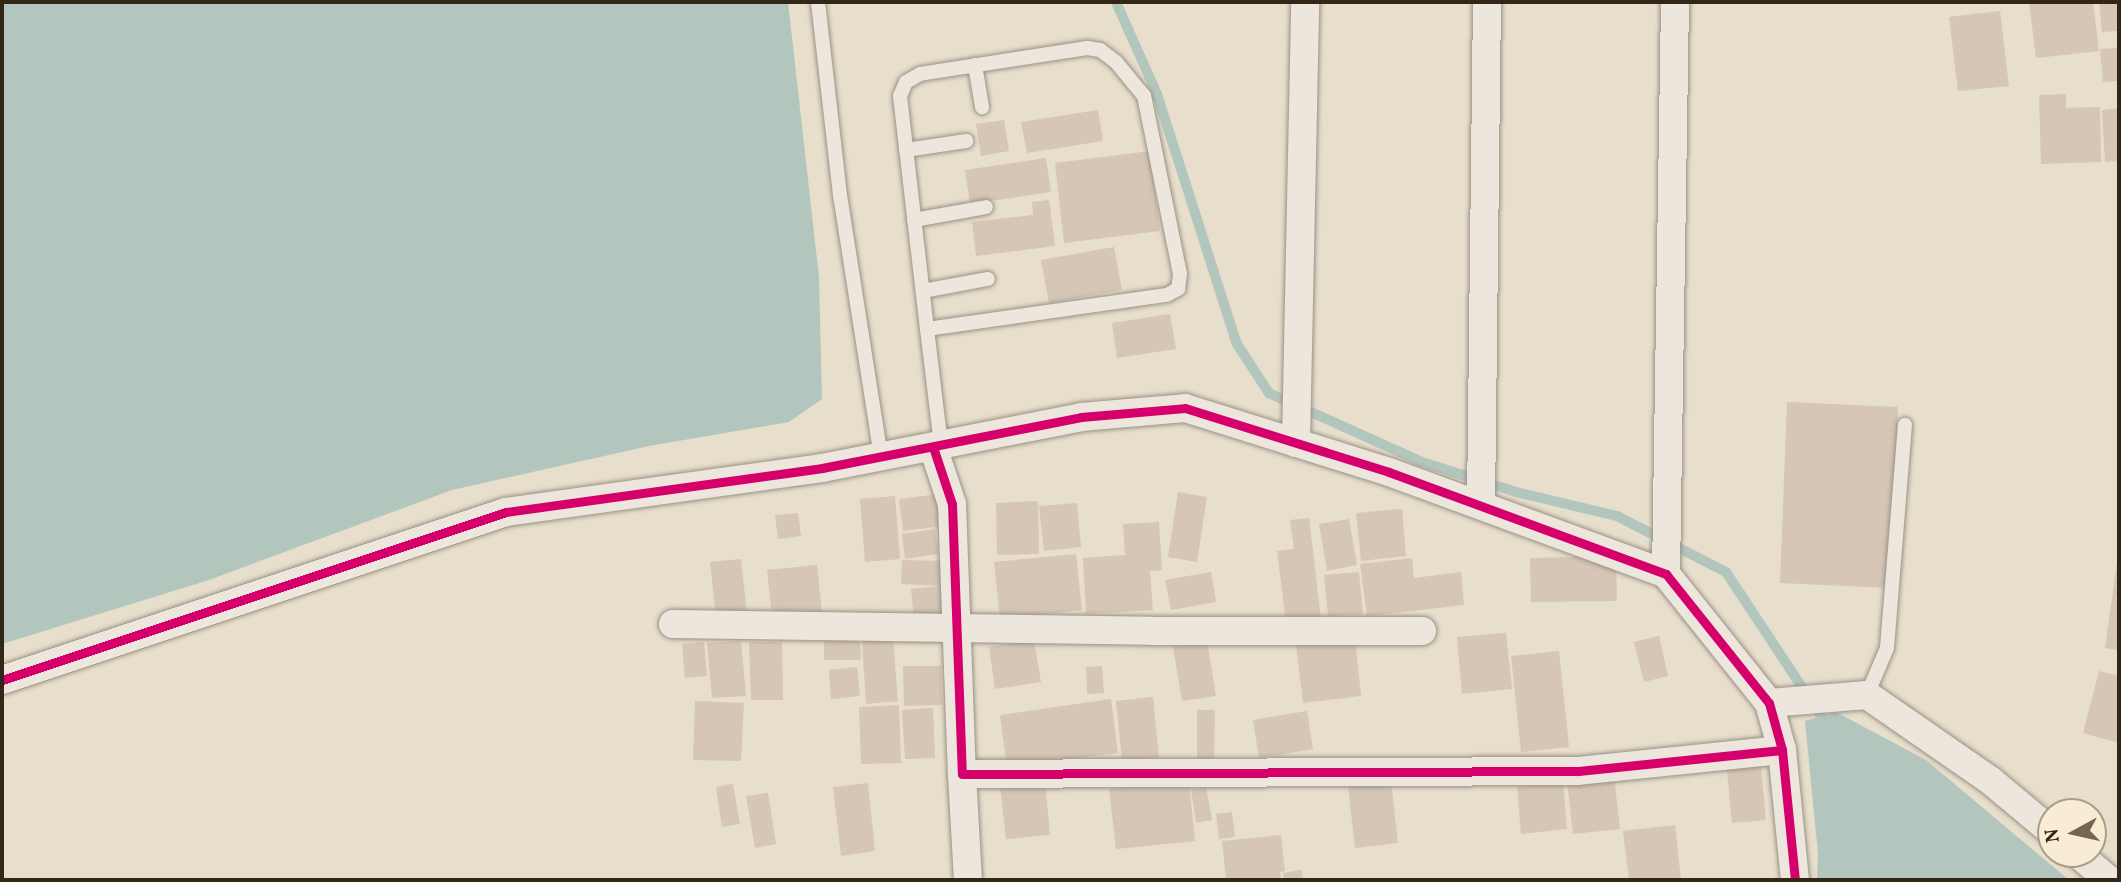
<!DOCTYPE html>
<html>
<head>
<meta charset="utf-8">
<style>
	body { margin:0 }
	#map { position:relative; width:2121px; height:882px; overflow:hidden; background:#e7decb; font-family:Vollkorn,serif }
	div>[style] { position:absolute }
	[style*='--x'] { left:calc(var(--x)*1px); top:calc(var(--y)*1px); width:calc(var(--w)*1px); rotate:calc(var(--a)*1deg) }
	.water>* { inset:0; background:#b3c6be }
	.stream>* { height:10px; margin:-5px; padding:0 5px; transform-origin:5px; border-radius:5px; background:#b3c6be }
	.building>* { inset:0; background:#d5c6b6 }
	.roads { filter:drop-shadow(0 0 2px #989285) drop-shadow(0 0 2px #989285) }
	.lane>* { height:14px; margin:-7px; padding:0 7px; transform-origin:7px; border-radius:7px; background:#ece6dd }
	.street>* { height:28px; margin:-14px; padding:0 14px; transform-origin:14px; border-radius:14px; background:#ece6dd }
	.cycleway>* { height:9px; margin:-4.5px; padding:0 4.5px; transform-origin:4.5px; border-radius:4.5px; background:#d6006c }
	span { translate:-50% -50%; white-space:nowrap; text-align:center; line-height:1.15; -webkit-text-stroke:5px #f8ecd5; paint-order:stroke }
	.frame { position:absolute; inset:0; border:4px solid #342616; pointer-events:none }
	.north { position:absolute; left:2037px; top:798px; width:70px; height:70px; box-sizing:border-box; background:#f8ecd5; border:2px solid #aa9d89; border-radius:50%; rotate:262deg; font-size:19px; font-weight:700; line-height:28px; text-align:center; color:#342616 }
	.north::after { content:''; display:block; margin:auto; width:24px; height:32px; background:#736655; clip-path:polygon(50% 0,100% 100%,50% 72%,0 100%) }
</style>
</head>
<body>
<div id="map">
	<div class="water">
		<div style="clip-path:polygon(2px 2px,788px 2px,819px 277px,822px 399px,789px 422px,649px 446px,452px 490px,209px 580px,2px 644px)"></div>
		<div style="clip-path:polygon(1836px 712px,1926px 760px,2069px 880px,1817px 880px,1818px 854px,1805px 721px)"></div>
	</div>
	<div class="stream">
		<div style="--x:1116;--y:2;--w:101;--a:66"></div>
		<div style="--x:1157;--y:94;--w:262;--a:72.3"></div>
		<div style="--x:1237;--y:344;--w:59;--a:56.9"></div>
		<div style="--x:1269;--y:393;--w:168;--a:24.3"></div>
		<div style="--x:1422;--y:462;--w:99;--a:17.7"></div>
		<div style="--x:1516;--y:492;--w:104;--a:13.4"></div>
		<div style="--x:1617;--y:516;--w:123;--a:27.2"></div>
		<div style="--x:1726;--y:572;--w:183;--a:56.6"></div>
	</div>
	<div class="building">
		<div style="clip-path:polygon(2029px 2px,2093px 2px,2099px 51px,2036px 58px)"></div>
		<div style="clip-path:polygon(2099px 2px,2119px 2px,2119px 31px,2102px 32px)"></div>
		<div style="clip-path:polygon(2000px 11px,2009px 86px,1958px 91px,1949px 17px)"></div>
		<div style="clip-path:polygon(2119px 48px,2119px 81px,2103px 82px,2100px 49px)"></div>
		<div style="clip-path:polygon(2066px 94px,2066px 108px,2100px 107px,2101px 162px,2041px 164px,2039px 95px)"></div>
		<div style="clip-path:polygon(2119px 108px,2119px 161px,2105px 162px,2102px 110px)"></div>
		<div style="clip-path:polygon(1098px 110px,1103px 141px,1027px 153px,1021px 122px)"></div>
		<div style="clip-path:polygon(1004px 120px,1009px 151px,981px 156px,976px 124px)"></div>
		<div style="clip-path:polygon(1150px 151px,1160px 231px,1064px 243px,1055px 163px)"></div>
		<div style="clip-path:polygon(1046px 158px,1051px 192px,970px 204px,965px 170px)"></div>
		<div style="clip-path:polygon(1049px 200px,1055px 246px,976px 256px,972px 222px,1033px 215px,1032px 202px)"></div>
		<div style="clip-path:polygon(1114px 247px,1122px 290px,1049px 303px,1041px 260px)"></div>
		<div style="clip-path:polygon(1170px 314px,1176px 349px,1117px 358px,1112px 323px)"></div>
		<div style="clip-path:polygon(1787px 402px,1898px 407px,1890px 588px,1780px 583px)"></div>
		<div style="clip-path:polygon(1178px 492px,1207px 497px,1197px 562px,1168px 557px)"></div>
		<div style="clip-path:polygon(939px 494px,943px 526px,903px 531px,899px 499px)"></div>
		<div style="clip-path:polygon(895px 496px,900px 559px,865px 562px,860px 499px)"></div>
		<div style="clip-path:polygon(1038px 501px,1039px 554px,997px 555px,996px 503px)"></div>
		<div style="clip-path:polygon(1077px 503px,1081px 547px,1044px 551px,1039px 506px)"></div>
		<div style="clip-path:polygon(1402px 509px,1406px 556px,1361px 561px,1356px 513px)"></div>
		<div style="clip-path:polygon(798px 513px,801px 536px,778px 539px,775px 515px)"></div>
		<div style="clip-path:polygon(1309px 518px,1321px 619px,1286px 623px,1277px 551px,1294px 549px,1290px 520px)"></div>
		<div style="clip-path:polygon(1349px 519px,1357px 565px,1327px 571px,1319px 524px)"></div>
		<div style="clip-path:polygon(1159px 522px,1162px 570px,1150px 571px,1153px 610px,1086px 614px,1083px 558px,1125px 555px,1123px 524px)"></div>
		<div style="clip-path:polygon(935px 529px,938px 554px,905px 559px,902px 534px)"></div>
		<div style="clip-path:polygon(1076px 554px,1082px 610px,1000px 619px,994px 562px)"></div>
		<div style="clip-path:polygon(2118px 555px,2119px 555px,2119px 650px,2105px 648px)"></div>
		<div style="clip-path:polygon(1616px 556px,1617px 601px,1531px 602px,1530px 558px)"></div>
		<div style="clip-path:polygon(1412px 558px,1414px 578px,1461px 572px,1464px 605px,1367px 616px,1360px 564px)"></div>
		<div style="clip-path:polygon(741px 559px,747px 614px,716px 618px,710px 562px)"></div>
		<div style="clip-path:polygon(902px 560px,942px 561px,941px 586px,901px 584px)"></div>
		<div style="clip-path:polygon(817px 565px,822px 613px,772px 617px,767px 570px)"></div>
		<div style="clip-path:polygon(1211px 572px,1216px 602px,1171px 610px,1165px 580px)"></div>
		<div style="clip-path:polygon(1359px 572px,1363px 614px,1328px 616px,1324px 575px)"></div>
		<div style="clip-path:polygon(940px 586px,943px 615px,914px 618px,911px 589px)"></div>
		<div style="clip-path:polygon(1506px 633px,1512px 689px,1462px 694px,1457px 637px)"></div>
		<div style="clip-path:polygon(1659px 636px,1668px 676px,1644px 682px,1634px 642px)"></div>
		<div style="clip-path:polygon(1355px 637px,1361px 696px,1303px 703px,1296px 644px)"></div>
		<div style="clip-path:polygon(893px 638px,898px 701px,866px 704px,862px 640px)"></div>
		<div style="clip-path:polygon(824px 640px,860px 640px,861px 660px,824px 660px)"></div>
		<div style="clip-path:polygon(1034px 640px,1041px 682px,995px 689px,989px 647px)"></div>
		<div style="clip-path:polygon(741px 641px,746px 696px,712px 698px,707px 643px)"></div>
		<div style="clip-path:polygon(1207px 641px,1216px 696px,1182px 701px,1173px 647px)"></div>
		<div style="clip-path:polygon(704px 642px,707px 676px,685px 678px,682px 644px)"></div>
		<div style="clip-path:polygon(749px 642px,782px 642px,783px 700px,751px 700px)"></div>
		<div style="clip-path:polygon(1559px 651px,1569px 747px,1521px 752px,1511px 656px)"></div>
		<div style="clip-path:polygon(903px 666px,941px 666px,942px 705px,904px 706px)"></div>
		<div style="clip-path:polygon(1102px 666px,1104px 693px,1087px 694px,1086px 667px)"></div>
		<div style="clip-path:polygon(857px 667px,860px 696px,831px 699px,829px 670px)"></div>
		<div style="clip-path:polygon(2099px 671px,2119px 676px,2119px 743px,2083px 733px)"></div>
		<div style="clip-path:polygon(1153px 697px,1159px 757px,1122px 761px,1116px 701px)"></div>
		<div style="clip-path:polygon(1111px 699px,1118px 753px,1007px 767px,1000px 715px)"></div>
		<div style="clip-path:polygon(695px 701px,744px 703px,741px 761px,693px 760px)"></div>
		<div style="clip-path:polygon(899px 705px,901px 763px,861px 764px,859px 707px)"></div>
		<div style="clip-path:polygon(933px 708px,935px 758px,905px 759px,902px 710px)"></div>
		<div style="clip-path:polygon(1197px 710px,1215px 710px,1214px 758px,1197px 759px)"></div>
		<div style="clip-path:polygon(1307px 711px,1313px 749px,1259px 758px,1253px 720px)"></div>
		<div style="clip-path:polygon(1760px 758px,1766px 820px,1732px 823px,1726px 761px)"></div>
		<div style="clip-path:polygon(1613px 767px,1620px 829px,1573px 834px,1566px 773px)"></div>
		<div style="clip-path:polygon(1189px 780px,1195px 841px,1116px 849px,1109px 789px)"></div>
		<div style="clip-path:polygon(1391px 781px,1398px 843px,1355px 848px,1348px 786px)"></div>
		<div style="clip-path:polygon(1045px 782px,1050px 835px,1006px 839px,1000px 786px)"></div>
		<div style="clip-path:polygon(1563px 782px,1567px 829px,1521px 834px,1517px 787px)"></div>
		<div style="clip-path:polygon(868px 783px,875px 851px,841px 856px,833px 787px)"></div>
		<div style="clip-path:polygon(733px 784px,740px 824px,722px 827px,716px 787px)"></div>
		<div style="clip-path:polygon(1206px 787px,1212px 820px,1196px 823px,1191px 790px)"></div>
		<div style="clip-path:polygon(768px 793px,776px 844px,755px 848px,746px 796px)"></div>
		<div style="clip-path:polygon(1232px 812px,1235px 837px,1219px 839px,1216px 814px)"></div>
		<div style="clip-path:polygon(1675px 825px,1681px 880px,1629px 880px,1623px 831px)"></div>
		<div style="clip-path:polygon(1281px 835px,1285px 871px,1280px 872px,1281px 880px,1226px 880px,1222px 841px)"></div>
		<div style="clip-path:polygon(1302px 870px,1303px 880px,1284px 880px,1283px 873px)"></div>
	</div>
	<div class="roads">
		<div class="lane">
			<div style="--x:818;--y:2;--w:194;--a:83.5"></div>
			<div style="--x:840;--y:195;--w:264;--a:81.1"></div>
			<div style="--x:975;--y:65;--w:43;--a:80.5"></div>
			<div style="--x:906;--y:150;--w:61;--a:-8.5"></div>
			<div style="--x:914;--y:220;--w:73;--a:-10.2"></div>
			<div style="--x:923;--y:291;--w:66;--a:-10.5"></div>
			<div style="--x:927;--y:329;--w:242;--a:-8.1"></div>
			<div style="--x:1167;--y:295;--w:13;--a:-29"></div>
			<div style="--x:1178;--y:289;--w:15;--a:-82"></div>
			<div style="--x:1180;--y:274;--w:182;--a:-101.4"></div>
			<div style="--x:1144;--y:96;--w:44;--a:-129.5"></div>
			<div style="--x:1116;--y:62;--w:20;--a:-143"></div>
			<div style="--x:1100;--y:50;--w:13;--a:-171"></div>
			<div style="--x:1087;--y:48;--w:169;--a:171.2"></div>
			<div style="--x:920;--y:74;--w:16;--a:150"></div>
			<div style="--x:906;--y:82;--w:15;--a:113"></div>
			<div style="--x:900;--y:96;--w:235;--a:83.4"></div>
			<div style="--x:927;--y:329;--w:117;--a:83.1"></div>
			<div style="--x:1867;--y:695;--w:51;--a:-66.9"></div>
			<div style="--x:1887;--y:648;--w:224;--a:-85.4"></div>
		</div>
		<div class="street">
			<div style="--x:1296;--y:443;--w:441;--a:-88.8"></div>
			<div style="--x:933;--y:447;--w:60;--a:71.6"></div>
			<div style="--x:952;--y:504;--w:270;--a:87.9"></div>
			<div style="--x:962;--y:774;--w:616;--a:-0.28"></div>
			<div style="--x:1578;--y:771;--w:205;--a:-5.9"></div>
			<div style="--x:1481;--y:505;--w:503;--a:-89.32"></div>
			<div style="--x:1666;--y:574;--w:572;--a:-89.1"></div>
			<div style="--x:673;--y:624;--w:478;--a:0.8"></div>
			<div style="--x:1151;--y:631;--w:271;--a:0"></div>
			<div style="--x:2;--y:680;--w:531;--a:-18.43"></div>
			<div style="--x:506;--y:512;--w:319;--a:-7.9"></div>
			<div style="--x:822;--y:468;--w:264;--a:-11.1"></div>
			<div style="--x:1081;--y:417;--w:104;--a:-4.9"></div>
			<div style="--x:1185;--y:408;--w:214;--a:17.4"></div>
			<div style="--x:1389;--y:472;--w:295;--a:20.2"></div>
			<div style="--x:1666;--y:574;--w:165;--a:51.4"></div>
			<div style="--x:1769;--y:703;--w:49;--a:74.5"></div>
			<div style="--x:1782;--y:750;--w:131;--a:84.3"></div>
			<div style="--x:1769;--y:703;--w:98;--a:-4.7"></div>
			<div style="--x:1867;--y:695;--w:151;--a:34.7"></div>
			<div style="--x:1991;--y:781;--w:78;--a:39.8"></div>
			<div style="--x:962;--y:774;--w:106;--a:86.8"></div>
			<div style="--x:2078;--y:854;--w:40;--a:40"></div>
		</div>
	</div>
	<div class="cycleway">
		<div style="--x:933;--y:447;--w:60;--a:71.6"></div>
		<div style="--x:952;--y:504;--w:270;--a:87.9"></div>
		<div style="--x:962;--y:774;--w:616;--a:-0.28"></div>
		<div style="--x:1578;--y:771;--w:205;--a:-5.9"></div>
		<div style="--x:2;--y:680;--w:531;--a:-18.43"></div>
		<div style="--x:506;--y:512;--w:319;--a:-7.9"></div>
		<div style="--x:822;--y:468;--w:264;--a:-11.1"></div>
		<div style="--x:1081;--y:417;--w:104;--a:-4.9"></div>
		<div style="--x:1185;--y:408;--w:214;--a:17.4"></div>
		<div style="--x:1389;--y:472;--w:295;--a:20.2"></div>
		<div style="--x:1666;--y:574;--w:165;--a:51.4"></div>
		<div style="--x:1769;--y:703;--w:49;--a:74.5"></div>
		<div style="--x:1782;--y:750;--w:131;--a:84.3"></div>
	</div>
	<div class="frame"></div>
	<div class="north">N</div>
</div>
</body>
</html>
